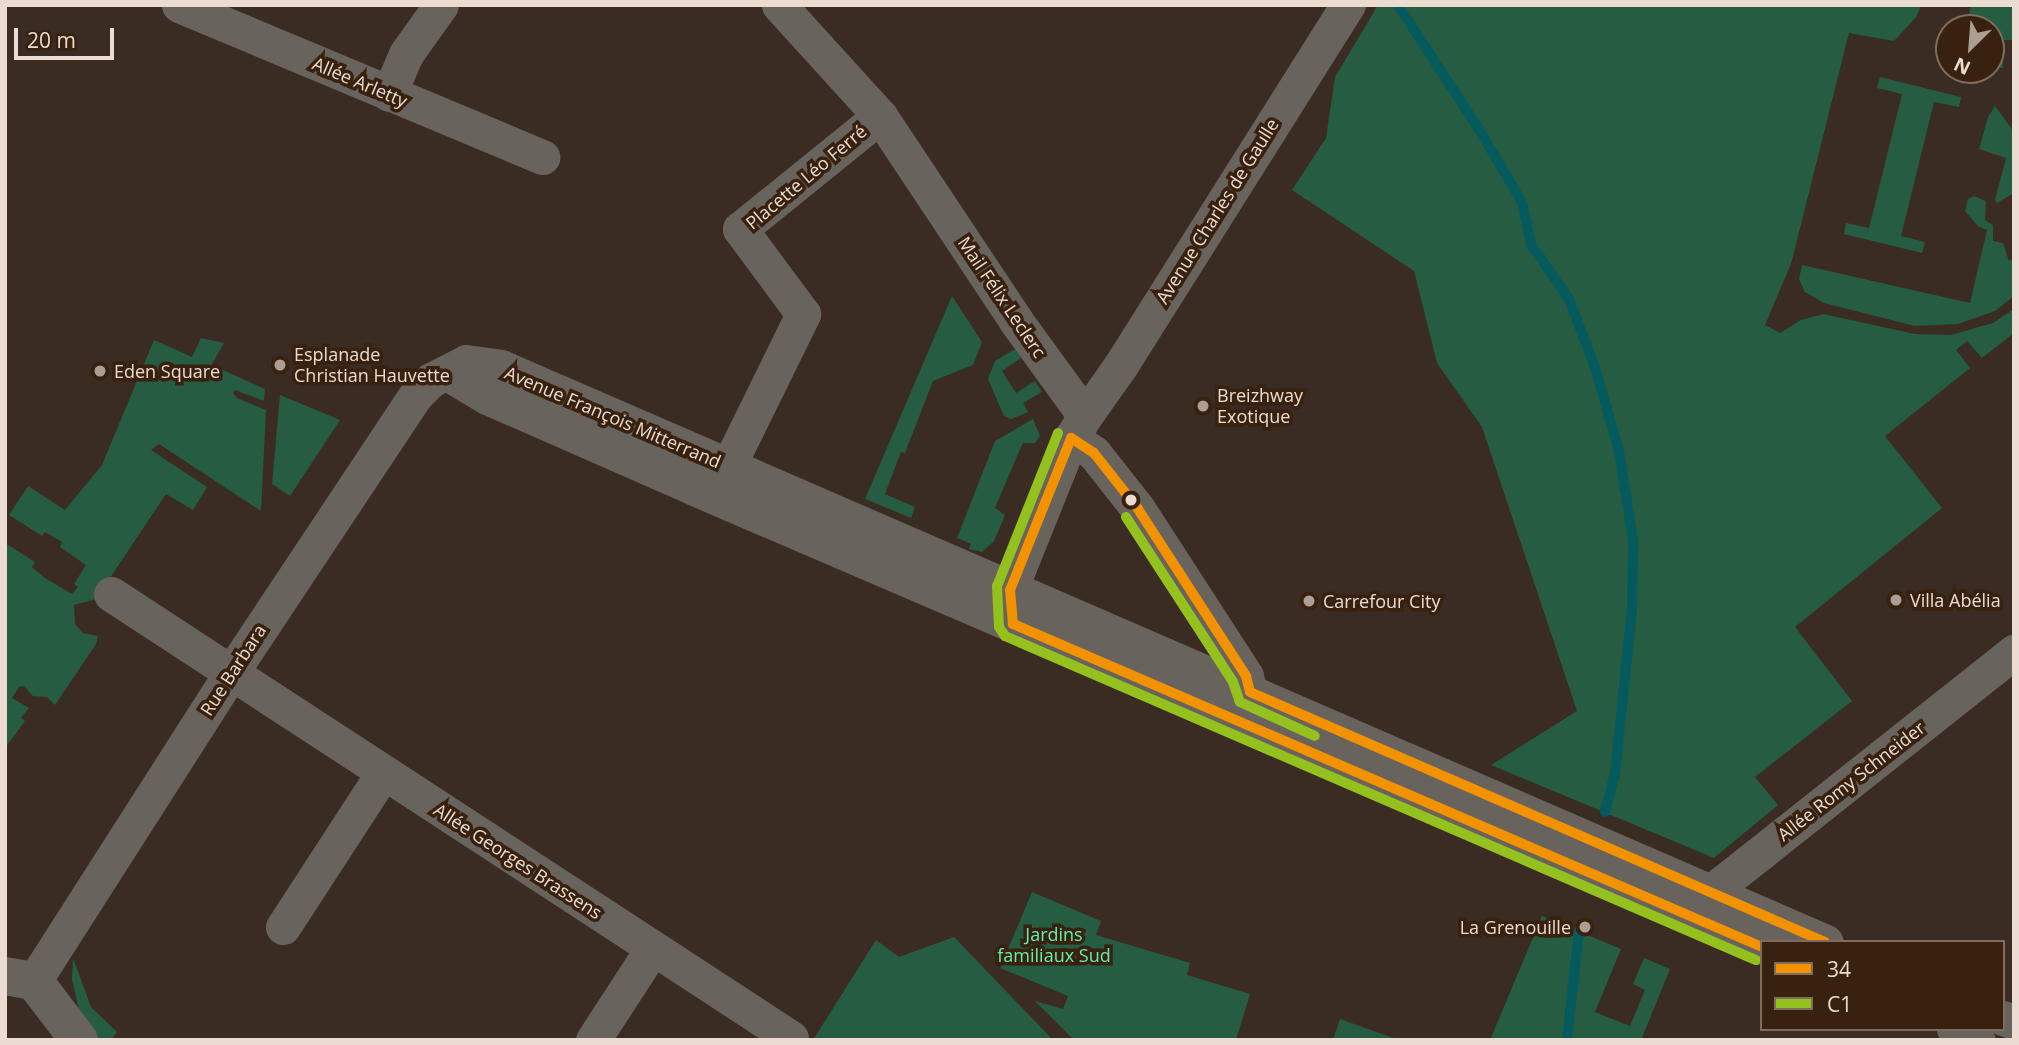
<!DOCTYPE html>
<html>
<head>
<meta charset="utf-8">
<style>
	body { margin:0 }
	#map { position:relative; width:2019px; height:1045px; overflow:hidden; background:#3a2c23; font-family:"Open Sans",sans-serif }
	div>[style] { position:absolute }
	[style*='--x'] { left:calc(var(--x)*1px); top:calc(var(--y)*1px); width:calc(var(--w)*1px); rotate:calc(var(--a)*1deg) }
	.green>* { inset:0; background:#255c42 }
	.stream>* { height:10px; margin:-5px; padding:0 5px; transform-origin:5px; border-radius:5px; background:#055a5d }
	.minor>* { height:35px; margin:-17.5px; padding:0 17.5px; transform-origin:17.5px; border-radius:17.5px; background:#68635d }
	.tertiary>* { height:38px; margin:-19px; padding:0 19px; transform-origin:19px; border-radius:19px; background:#68635d }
	.bus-1>* { height:10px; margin:-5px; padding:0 5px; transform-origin:5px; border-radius:5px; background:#f39200 }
	.bus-2>* { height:10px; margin:-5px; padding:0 5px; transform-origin:5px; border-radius:5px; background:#95c11e }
	.dots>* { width:19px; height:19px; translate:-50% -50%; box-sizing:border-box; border:4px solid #39210f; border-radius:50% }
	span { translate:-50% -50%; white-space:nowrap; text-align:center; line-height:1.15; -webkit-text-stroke:7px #39210f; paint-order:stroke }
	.street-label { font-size:18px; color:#ebdbd0 }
	.poi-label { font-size:18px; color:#ebdbd0 }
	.left { translate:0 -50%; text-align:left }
	.right { translate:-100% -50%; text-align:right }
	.park-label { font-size:18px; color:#60f1b1 }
	.frame { position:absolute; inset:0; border:7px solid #ebdbd0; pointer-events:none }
	.legend { position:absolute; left:1760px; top:940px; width:245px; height:91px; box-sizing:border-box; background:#39210f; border:2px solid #806b5c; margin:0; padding:9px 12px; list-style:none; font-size:21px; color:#ebdbd0 }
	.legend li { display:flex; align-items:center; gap:14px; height:35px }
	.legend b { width:35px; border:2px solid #806b5c }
	.north { position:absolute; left:1935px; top:14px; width:70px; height:70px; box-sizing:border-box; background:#39210f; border:2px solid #806b5c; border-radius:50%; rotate:205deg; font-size:19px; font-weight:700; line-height:28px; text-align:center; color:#ebdbd0 }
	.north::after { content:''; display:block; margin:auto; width:24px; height:32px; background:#ad9e93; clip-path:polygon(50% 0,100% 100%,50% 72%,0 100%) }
	.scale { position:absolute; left:14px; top:28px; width:100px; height:32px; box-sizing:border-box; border:4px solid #ebdbd0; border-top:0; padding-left:9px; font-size:21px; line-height:24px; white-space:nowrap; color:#ebdbd0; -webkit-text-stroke:5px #39210f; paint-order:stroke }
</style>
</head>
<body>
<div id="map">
	<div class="green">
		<div style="clip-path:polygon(1378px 5px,1921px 5px,1917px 16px,1894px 41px,1849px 33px,1791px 264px,1765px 325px,1780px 333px,1801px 320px,1823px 314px,1915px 334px,1951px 335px,1993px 323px,2014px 309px,2014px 333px,1982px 358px,1967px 341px,1956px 350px,1970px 368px,1885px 436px,1942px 508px,1795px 627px,1852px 701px,1755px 777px,1778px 805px,1714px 858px,1491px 765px,1577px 711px,1482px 427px,1437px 363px,1414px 271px,1292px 190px,1326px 138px,1335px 77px)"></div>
		<div style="clip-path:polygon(1971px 5px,2014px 5px,2014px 40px,2004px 40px,2003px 68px,1991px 68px,1991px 28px,1966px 28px)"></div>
		<div style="clip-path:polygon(1880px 77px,1961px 97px,1959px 107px,1934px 102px,1901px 236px,1925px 242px,1922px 253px,1844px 234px,1846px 223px,1869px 228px,1902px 94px,1877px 88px)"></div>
		<div style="clip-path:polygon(1995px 106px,2014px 132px,2014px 193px,1997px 203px,1995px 200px,2006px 158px,1979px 149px,1988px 117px)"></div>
		<div style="clip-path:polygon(1974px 196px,1986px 201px,1985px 220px,1993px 225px,1993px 241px,2003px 243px,2009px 261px,2014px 258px,2014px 296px,1995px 311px,1958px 324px,1915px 326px,1824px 303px,1805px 292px,1799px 279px,1802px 265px,1970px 303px,1987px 230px,1978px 226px,1965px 211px,1968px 199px)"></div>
		<div style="clip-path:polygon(952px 296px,982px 342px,973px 365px,933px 381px,905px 453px,901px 452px,885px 494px,915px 507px,911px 518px,865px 499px)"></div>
		<div style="clip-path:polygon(201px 338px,224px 343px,208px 371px,210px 374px,216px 378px,221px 369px,265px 389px,264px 401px,235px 390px,233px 393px,237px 398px,266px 410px,261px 511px,159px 444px,151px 450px,207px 487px,193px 510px,166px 494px,96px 599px,74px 605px,75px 624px,83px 633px,98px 636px,96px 644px,55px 705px,47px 697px,33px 696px,24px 686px,19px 687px,12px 698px,29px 708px,21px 718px,25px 721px,5px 748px,5px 543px,35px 562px,32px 567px,45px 578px,72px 594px,78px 587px,74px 584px,86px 565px,60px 547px,62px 542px,45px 532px,42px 536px,9px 515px,28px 486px,65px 510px,102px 465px,154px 340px,192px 357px)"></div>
		<div style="clip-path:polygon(1015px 349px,1021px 358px,1002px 371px,1016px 393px,1035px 381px,1042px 392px,1023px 403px,1028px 412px,1011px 419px,1004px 416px,988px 379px,995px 361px)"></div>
		<div style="clip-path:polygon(280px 395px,340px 420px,290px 496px,272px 484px)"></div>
		<div style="clip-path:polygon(1033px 419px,1040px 436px,1035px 443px,1023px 443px,1020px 449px,995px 508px,1005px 515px,994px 541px,982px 552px,969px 549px,971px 544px,957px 538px,995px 441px)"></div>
		<div style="clip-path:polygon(1032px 892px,1101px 921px,1096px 935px,1190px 963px,1187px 975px,1250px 994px,1236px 1040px,1074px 1040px,1035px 1001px,1063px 1009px,1068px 996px,1000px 968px)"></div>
		<div style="clip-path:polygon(1542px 916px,1621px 949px,1595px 1012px,1630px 1026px,1645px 990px,1633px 984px,1644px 958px,1670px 969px,1641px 1040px,1490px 1040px)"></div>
		<div style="clip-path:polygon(954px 937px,1053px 1040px,813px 1040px,876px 940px,899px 957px)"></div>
		<div style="clip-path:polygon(73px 958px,91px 1007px,117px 1032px,111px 1040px,97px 1040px,80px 1014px,72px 980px)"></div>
		<div style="clip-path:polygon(1340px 1019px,1399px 1040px,1333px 1040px)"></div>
	</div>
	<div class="stream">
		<div style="--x:1398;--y:5;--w:145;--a:56.9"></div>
		<div style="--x:1477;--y:126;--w:88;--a:59.4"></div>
		<div style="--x:1522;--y:202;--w:43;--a:77.9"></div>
		<div style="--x:1531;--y:244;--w:67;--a:55.4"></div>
		<div style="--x:1569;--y:299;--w:73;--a:69.1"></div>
		<div style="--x:1595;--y:367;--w:87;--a:74.1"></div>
		<div style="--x:1619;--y:451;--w:90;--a:81.1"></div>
		<div style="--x:1633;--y:540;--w:69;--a:90.8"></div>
		<div style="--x:1632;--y:609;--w:165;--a:95.9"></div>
		<div style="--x:1615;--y:773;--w:40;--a:104.4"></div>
		<div style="--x:1567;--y:1040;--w:110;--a:-83.7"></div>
	</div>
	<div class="minor">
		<div style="--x:179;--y:5;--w:394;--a:22.7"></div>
		<div style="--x:779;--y:5;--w:150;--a:47.7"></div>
		<div style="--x:880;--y:116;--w:246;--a:56.4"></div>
		<div style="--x:1016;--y:321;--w:117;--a:54"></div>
		<div style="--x:1085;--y:416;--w:26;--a:122"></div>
		<div style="--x:1071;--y:438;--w:164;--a:111.9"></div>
		<div style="--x:1010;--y:590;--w:23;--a:85"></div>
		<div style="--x:389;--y:94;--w:43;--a:-67"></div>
		<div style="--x:406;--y:54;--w:60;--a:-54.5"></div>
		<div style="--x:447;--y:373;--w:47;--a:31"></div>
		<div style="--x:487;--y:397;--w:226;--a:23.7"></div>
		<div style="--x:694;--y:488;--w:1162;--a:23.26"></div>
		<div style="--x:1085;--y:416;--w:62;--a:-54.8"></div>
		<div style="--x:1121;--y:365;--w:426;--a:-57.8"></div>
		<div style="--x:1071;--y:438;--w:27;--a:33"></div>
		<div style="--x:1094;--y:453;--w:71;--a:51.8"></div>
		<div style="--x:1138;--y:509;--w:199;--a:57.1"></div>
		<div style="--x:1246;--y:676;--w:29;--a:78"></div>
		<div style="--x:718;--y:487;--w:193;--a:-63.8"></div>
		<div style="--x:803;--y:314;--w:106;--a:-126.5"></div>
		<div style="--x:740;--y:229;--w:180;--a:-38.9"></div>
		<div style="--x:111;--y:594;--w:812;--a:33.14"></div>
		<div style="--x:1708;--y:916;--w:35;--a:-68"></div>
		<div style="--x:1721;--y:884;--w:374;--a:-38.4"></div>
		<div style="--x:283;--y:927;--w:184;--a:-57"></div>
		<div style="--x:34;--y:981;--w:366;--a:-57.4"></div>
		<div style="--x:231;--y:673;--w:334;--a:-56.4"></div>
		<div style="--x:416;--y:395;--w:21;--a:-45"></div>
		<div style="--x:431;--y:380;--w:39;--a:-27"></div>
		<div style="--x:466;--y:362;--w:35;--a:8"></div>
		<div style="--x:501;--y:367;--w:1444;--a:23.46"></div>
		<div style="--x:2003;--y:1018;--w:12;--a:20"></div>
		<div style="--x:1954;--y:1029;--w:26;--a:25"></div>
		<div style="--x:593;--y:1040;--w:108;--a:-57"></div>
	</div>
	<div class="tertiary">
		<div style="--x:5;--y:976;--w:29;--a:10"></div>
		<div style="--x:34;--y:981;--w:74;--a:52.7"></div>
	</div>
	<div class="bus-1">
		<div style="--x:1762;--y:947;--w:816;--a:-156.67"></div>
		<div style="--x:1013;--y:624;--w:34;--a:-95"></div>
		<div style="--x:1010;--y:590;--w:164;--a:-68.1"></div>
		<div style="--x:1071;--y:438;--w:27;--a:33"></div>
		<div style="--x:1094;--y:453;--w:71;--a:51.8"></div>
		<div style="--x:1138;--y:509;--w:199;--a:57.1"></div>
		<div style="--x:1246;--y:676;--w:16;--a:76"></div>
		<div style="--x:1250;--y:692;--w:627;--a:23.5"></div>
	</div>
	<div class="bus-2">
		<div style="--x:1058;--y:433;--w:165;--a:111.7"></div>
		<div style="--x:997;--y:586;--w:41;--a:87.2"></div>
		<div style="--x:999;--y:627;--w:11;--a:56"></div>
		<div style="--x:1005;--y:636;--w:818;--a:23.34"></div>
		<div style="--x:1126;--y:517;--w:197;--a:57"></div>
		<div style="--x:1233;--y:682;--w:21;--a:71"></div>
		<div style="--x:1240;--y:702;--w:82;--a:24.4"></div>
	</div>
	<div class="dots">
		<div style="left:280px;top:365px;background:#ad9e93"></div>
		<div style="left:100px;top:371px;background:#ad9e93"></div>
		<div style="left:1203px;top:406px;background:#ad9e93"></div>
		<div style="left:1131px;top:500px;background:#ebdbd0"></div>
		<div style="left:1896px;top:600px;background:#ad9e93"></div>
		<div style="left:1309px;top:601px;background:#ad9e93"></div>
		<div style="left:1585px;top:927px;background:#ad9e93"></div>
	</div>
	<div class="street-label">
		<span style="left:360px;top:82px;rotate:23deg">Allée Arletty</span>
		<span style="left:806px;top:177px;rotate:-40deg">Placette Léo Ferré</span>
		<span style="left:1217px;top:211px;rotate:-58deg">Avenue Charles de Gaulle</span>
		<span style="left:1002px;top:297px;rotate:56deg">Mail Félix Leclerc</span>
		<span style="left:613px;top:417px;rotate:23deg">Avenue François Mitterrand</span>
		<span style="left:233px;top:670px;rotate:-57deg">Rue Barbara</span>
		<span style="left:1851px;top:781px;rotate:-38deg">Allée Romy Schneider</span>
		<span style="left:518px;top:861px;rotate:33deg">Allée Georges Brassens</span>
	</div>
	<div class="poi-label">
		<span class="left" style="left:294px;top:365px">Esplanade<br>Christian Hauvette</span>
		<span class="left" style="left:114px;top:371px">Eden Square</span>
		<span class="left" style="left:1217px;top:406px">Breizhway<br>Exotique</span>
		<span class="left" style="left:1910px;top:600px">Villa Abélia</span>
		<span class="left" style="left:1323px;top:601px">Carrefour City</span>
		<span class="right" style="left:1571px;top:927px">La Grenouille</span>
	</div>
	<div class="park-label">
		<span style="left:1054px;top:945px">Jardins<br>familiaux Sud</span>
	</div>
	<div class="frame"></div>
	<ul class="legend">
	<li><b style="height:9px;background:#f39200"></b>34</li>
	<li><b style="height:9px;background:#95c11e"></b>C1</li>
	</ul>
	<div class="north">N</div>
	<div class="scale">20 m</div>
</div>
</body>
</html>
